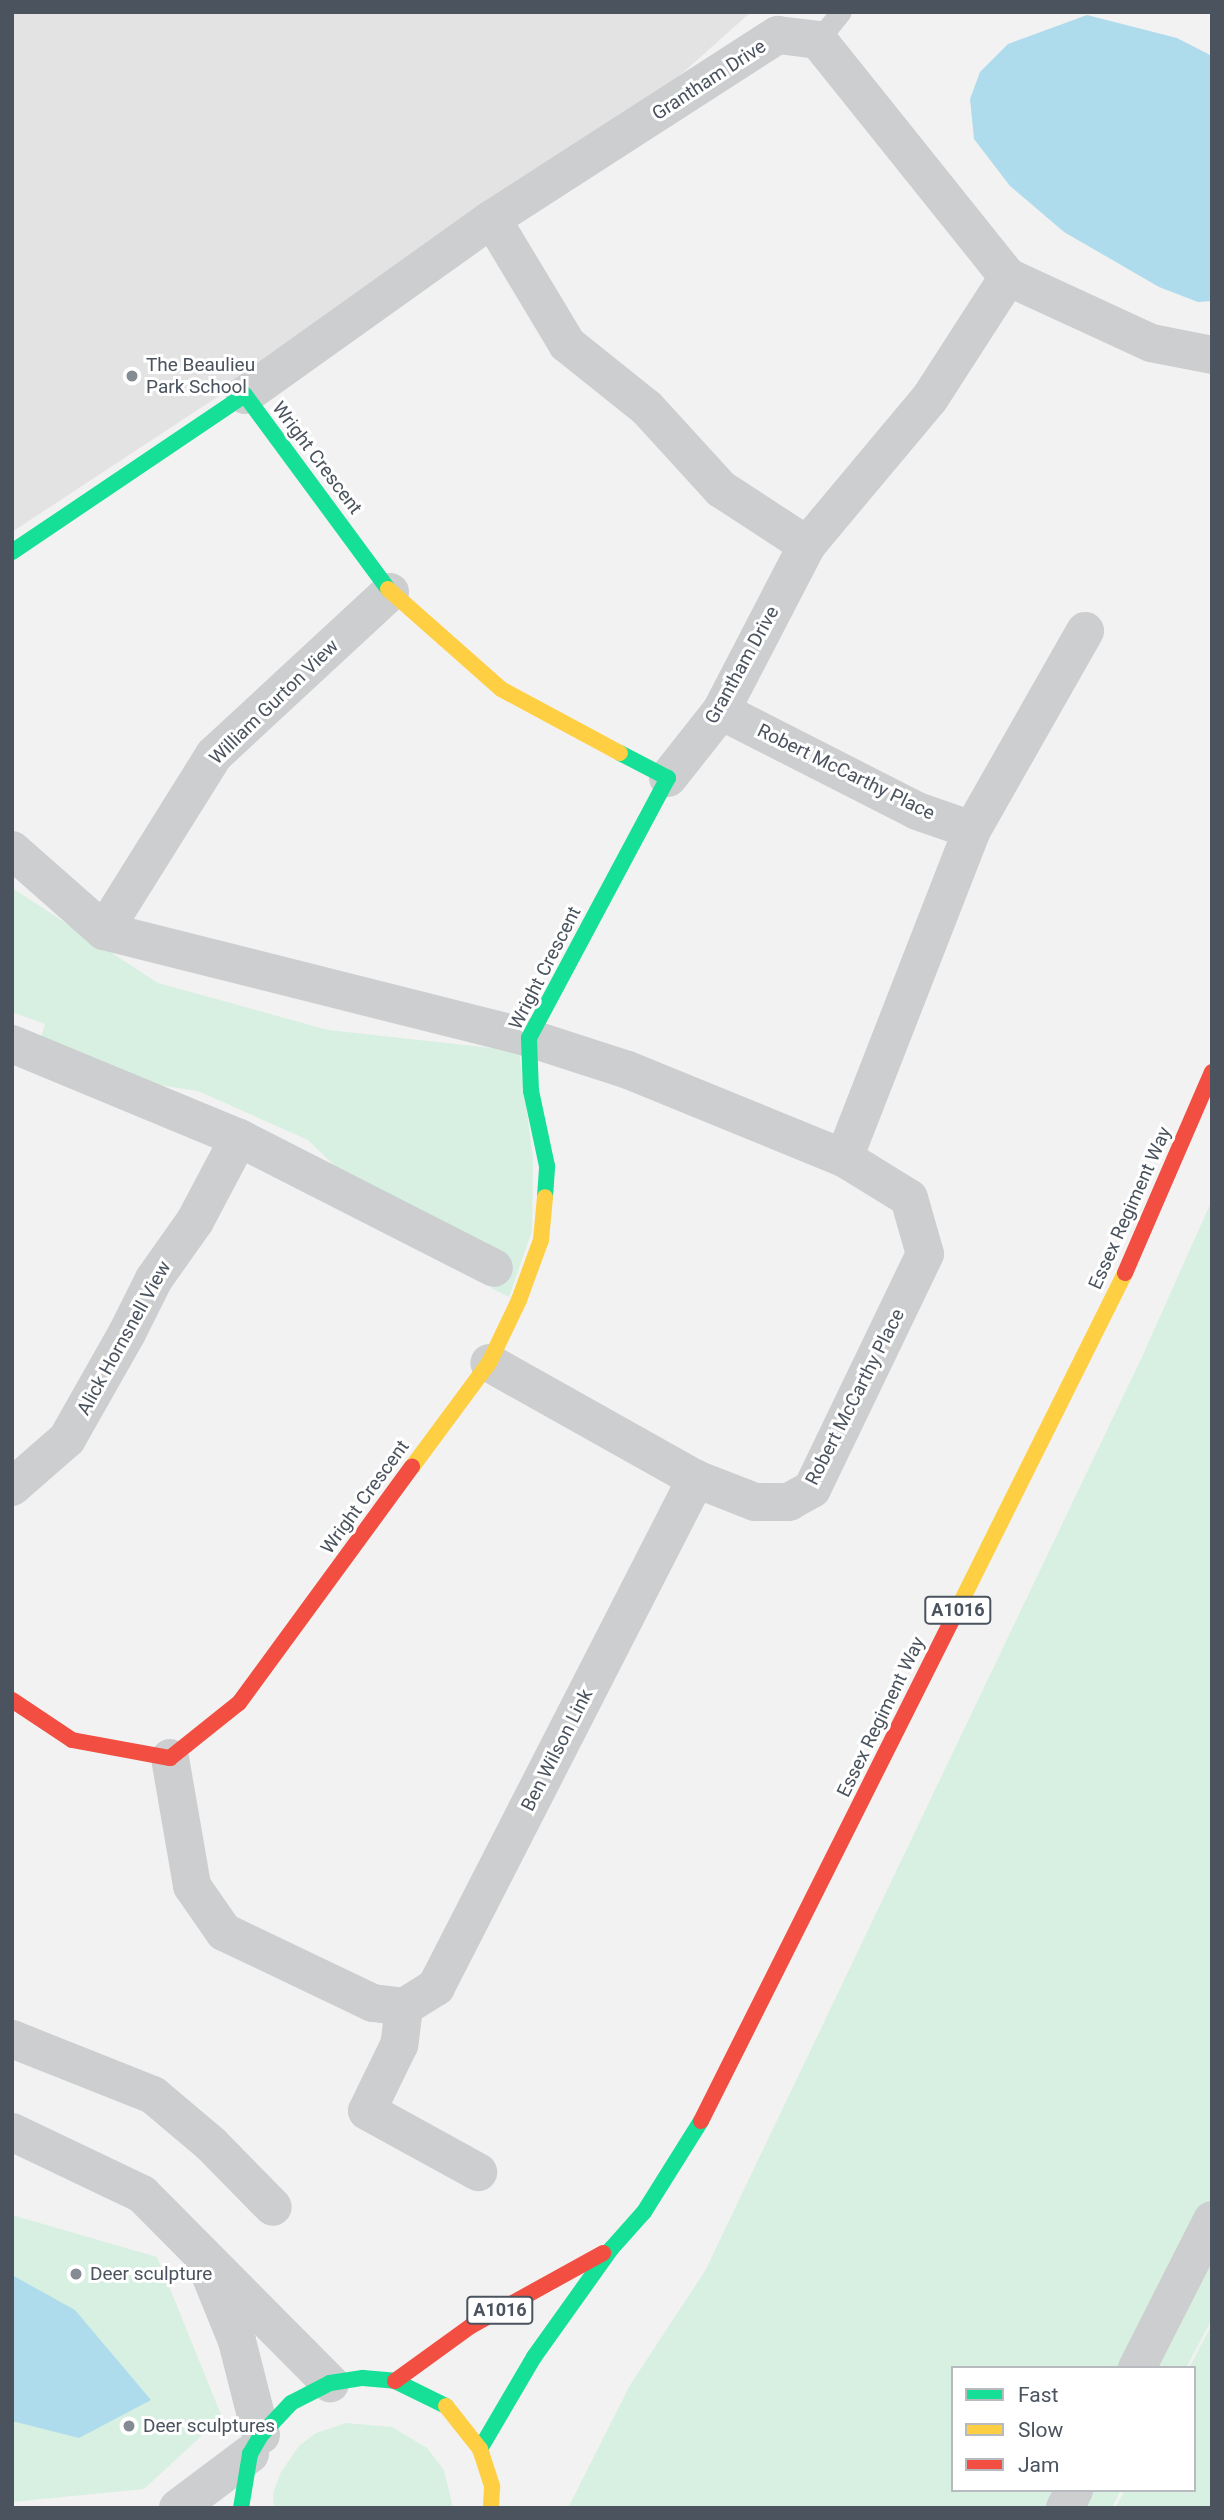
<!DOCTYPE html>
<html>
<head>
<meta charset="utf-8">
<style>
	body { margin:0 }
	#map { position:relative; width:1224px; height:2520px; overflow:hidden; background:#f2f2f2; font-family:Roboto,sans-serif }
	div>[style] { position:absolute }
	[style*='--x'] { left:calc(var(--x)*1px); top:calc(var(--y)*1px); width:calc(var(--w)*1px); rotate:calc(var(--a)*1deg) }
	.education>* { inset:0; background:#e4e3e4 }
	.green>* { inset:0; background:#d8f0e2 }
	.water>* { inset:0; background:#afdcec }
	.lane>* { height:21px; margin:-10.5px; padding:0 10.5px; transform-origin:10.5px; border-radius:10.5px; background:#ccced0 }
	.street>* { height:38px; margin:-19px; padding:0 19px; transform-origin:19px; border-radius:19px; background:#ccced0 }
	.fast>* { height:16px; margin:-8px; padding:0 8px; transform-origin:8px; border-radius:8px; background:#16e098 }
	.slow>* { height:16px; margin:-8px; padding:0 8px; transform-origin:8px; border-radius:8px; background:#ffcf43 }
	.jam>* { height:16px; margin:-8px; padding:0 8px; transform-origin:8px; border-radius:8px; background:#f24e42 }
	.dots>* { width:19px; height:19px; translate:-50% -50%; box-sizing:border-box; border:4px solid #fff; border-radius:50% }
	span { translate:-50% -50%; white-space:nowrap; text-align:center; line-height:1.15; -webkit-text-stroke:6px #fff; paint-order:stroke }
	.shield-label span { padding:2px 5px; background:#fff; border:2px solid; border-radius:5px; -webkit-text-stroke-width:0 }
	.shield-label { font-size:18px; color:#4a535e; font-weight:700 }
	.street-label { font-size:19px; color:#4a535e }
	.poi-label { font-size:19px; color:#4a535e }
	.left { translate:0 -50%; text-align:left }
	.frame { position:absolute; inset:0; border:14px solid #4a535e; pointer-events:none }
	.legend { position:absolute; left:951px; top:2366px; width:245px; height:126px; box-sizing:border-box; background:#fff; border:2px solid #b7babf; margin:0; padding:9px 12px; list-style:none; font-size:21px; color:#4a535e }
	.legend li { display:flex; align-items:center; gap:14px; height:35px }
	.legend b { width:35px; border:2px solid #b7babf }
</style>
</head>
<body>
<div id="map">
	<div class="education">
		<div style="clip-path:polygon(12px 12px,751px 12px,606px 141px,12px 532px)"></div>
	</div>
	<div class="green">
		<div style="clip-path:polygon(12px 888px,158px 983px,328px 1030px,519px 1051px,533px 1158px,532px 1231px,509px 1297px,491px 1288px,507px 1259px,343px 1174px,308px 1140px,198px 1091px,152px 1084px,41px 1038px,45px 1024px,12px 1012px)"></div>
		<div style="clip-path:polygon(1212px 1200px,1212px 2319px,1186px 2368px,953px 2368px,953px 2490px,1121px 2490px,1112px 2508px,568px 2508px,630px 2385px,705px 2271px,1141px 1359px)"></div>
		<div style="clip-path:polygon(12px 2215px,157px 2257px,222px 2417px,144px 2489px,12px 2502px)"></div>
		<div style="clip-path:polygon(1212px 2324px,1212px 2508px,1115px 2508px,1125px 2490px,1194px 2490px,1194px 2368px,1189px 2368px)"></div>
		<div style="clip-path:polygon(346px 2423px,392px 2427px,427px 2448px,444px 2470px,453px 2508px,274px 2508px,273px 2493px,281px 2472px,299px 2446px,316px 2433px)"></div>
	</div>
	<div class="water">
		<div style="clip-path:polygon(1087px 15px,1177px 38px,1212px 56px,1212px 301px,1198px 302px,1159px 287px,1064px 232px,1010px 186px,974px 139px,970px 99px,980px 72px,1008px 44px)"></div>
		<div style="clip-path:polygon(12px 2275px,75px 2310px,151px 2400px,79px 2438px,12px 2421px)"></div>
	</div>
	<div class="lane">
		<div style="--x:818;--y:40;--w:36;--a:-51"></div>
	</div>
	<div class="street">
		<div style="--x:492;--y:219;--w:146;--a:59"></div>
		<div style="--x:567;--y:344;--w:102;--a:38.7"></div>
		<div style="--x:647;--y:408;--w:110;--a:47.6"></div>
		<div style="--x:721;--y:489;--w:103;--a:33.1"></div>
		<div style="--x:245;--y:395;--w:303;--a:-35.5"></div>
		<div style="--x:492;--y:219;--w:340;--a:-32.8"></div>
		<div style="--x:778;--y:35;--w:40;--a:7.1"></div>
		<div style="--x:818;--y:40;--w:304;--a:51.3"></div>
		<div style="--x:1008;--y:277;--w:157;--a:24.8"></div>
		<div style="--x:1151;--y:343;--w:62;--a:11.1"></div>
		<div style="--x:721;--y:711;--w:220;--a:27"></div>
		<div style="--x:917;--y:811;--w:58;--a:19.1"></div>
		<div style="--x:972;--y:830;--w:352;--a:111.3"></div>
		<div style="--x:668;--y:778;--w:85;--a:-51.7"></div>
		<div style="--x:721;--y:711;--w:187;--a:-62.6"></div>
		<div style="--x:807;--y:545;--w:192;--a:-50.1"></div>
		<div style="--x:930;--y:398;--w:144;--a:-57.2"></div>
		<div style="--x:972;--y:830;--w:229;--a:-60.4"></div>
		<div style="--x:12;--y:850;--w:123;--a:41.4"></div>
		<div style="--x:104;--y:931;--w:438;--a:14.1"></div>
		<div style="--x:529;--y:1038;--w:104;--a:17.9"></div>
		<div style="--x:628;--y:1070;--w:233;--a:22.2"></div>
		<div style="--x:844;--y:1158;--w:76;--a:31.6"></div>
		<div style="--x:909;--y:1198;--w:58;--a:74.1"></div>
		<div style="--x:925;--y:1254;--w:261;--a:115.7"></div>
		<div style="--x:812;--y:1489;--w:26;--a:151"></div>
		<div style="--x:789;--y:1502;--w:34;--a:180"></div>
		<div style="--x:755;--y:1502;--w:63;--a:-158.7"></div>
		<div style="--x:696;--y:1479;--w:237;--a:-150.7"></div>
		<div style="--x:104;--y:931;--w:208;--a:-58"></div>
		<div style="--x:214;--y:755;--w:240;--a:-42.8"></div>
		<div style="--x:12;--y:1044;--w:246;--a:22.5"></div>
		<div style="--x:239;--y:1138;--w:286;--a:27"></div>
		<div style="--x:12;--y:1487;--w:73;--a:-41.1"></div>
		<div style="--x:67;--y:1439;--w:122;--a:-60.5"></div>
		<div style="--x:127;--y:1333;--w:60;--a:-63.4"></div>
		<div style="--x:154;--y:1279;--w:71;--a:-54.7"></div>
		<div style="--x:195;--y:1221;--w:94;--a:-62.1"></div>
		<div style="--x:170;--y:1758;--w:130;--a:80.2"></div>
		<div style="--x:192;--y:1886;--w:56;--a:55.2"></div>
		<div style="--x:224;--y:1932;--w:165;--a:25.5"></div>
		<div style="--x:373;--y:2003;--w:31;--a:7"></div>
		<div style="--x:404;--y:2007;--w:38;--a:-32"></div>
		<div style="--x:436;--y:1987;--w:571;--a:-62.9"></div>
		<div style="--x:404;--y:2007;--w:38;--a:97"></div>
		<div style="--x:399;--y:2045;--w:73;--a:115.9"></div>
		<div style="--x:367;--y:2111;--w:127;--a:28.8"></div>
		<div style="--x:12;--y:2039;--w:152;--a:21.7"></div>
		<div style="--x:153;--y:2095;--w:76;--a:40.2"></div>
		<div style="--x:211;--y:2144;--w:88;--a:45.5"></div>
		<div style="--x:12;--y:2132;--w:144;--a:25.5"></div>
		<div style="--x:142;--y:2194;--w:267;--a:45.2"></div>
		<div style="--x:207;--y:2267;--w:80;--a:67.9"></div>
		<div style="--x:237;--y:2341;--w:97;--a:75.7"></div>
		<div style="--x:1137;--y:2368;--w:166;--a:-63.1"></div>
		<div style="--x:178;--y:2508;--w:90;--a:-36.9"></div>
		<div style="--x:1065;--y:2508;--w:20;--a:-63"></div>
	</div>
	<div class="fast">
		<div style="--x:12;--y:552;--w:281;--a:-34"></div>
		<div style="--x:245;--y:395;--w:241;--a:53.6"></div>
		<div style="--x:545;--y:1197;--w:31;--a:-86"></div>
		<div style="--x:547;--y:1166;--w:77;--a:-102"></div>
		<div style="--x:531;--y:1091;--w:53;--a:-92.2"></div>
		<div style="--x:529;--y:1038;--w:295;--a:-61.9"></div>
		<div style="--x:668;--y:778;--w:54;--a:-152.5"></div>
		<div style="--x:480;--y:2449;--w:107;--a:-59.6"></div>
		<div style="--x:534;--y:2357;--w:133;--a:-54.5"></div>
		<div style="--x:611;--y:2249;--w:50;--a:-48.3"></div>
		<div style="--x:644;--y:2212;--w:107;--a:-57.9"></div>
		<div style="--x:241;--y:2508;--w:55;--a:-80.5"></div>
		<div style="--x:250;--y:2454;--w:22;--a:-60"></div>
		<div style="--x:261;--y:2435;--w:44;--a:-46.8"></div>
		<div style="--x:291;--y:2403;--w:44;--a:-27.1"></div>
		<div style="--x:330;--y:2383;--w:33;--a:-9"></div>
		<div style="--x:363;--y:2378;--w:32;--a:5"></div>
		<div style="--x:395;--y:2381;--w:57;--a:26.1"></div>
	</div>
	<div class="slow">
		<div style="--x:388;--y:589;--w:151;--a:41.5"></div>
		<div style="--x:501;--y:689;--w:135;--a:28.3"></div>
		<div style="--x:412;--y:1467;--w:129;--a:-53.5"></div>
		<div style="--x:489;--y:1363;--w:70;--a:-64.5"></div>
		<div style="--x:519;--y:1300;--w:64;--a:-69.9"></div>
		<div style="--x:541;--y:1240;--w:43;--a:-84.7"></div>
		<div style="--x:958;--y:1608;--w:374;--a:-63.5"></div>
		<div style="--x:446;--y:2406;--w:55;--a:51.7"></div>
		<div style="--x:480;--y:2449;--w:40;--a:72"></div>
		<div style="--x:492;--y:2487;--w:21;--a:93"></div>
	</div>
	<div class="jam">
		<div style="--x:1125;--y:1273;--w:219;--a:-66.6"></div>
		<div style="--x:12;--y:1700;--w:72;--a:33.7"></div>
		<div style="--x:72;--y:1740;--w:100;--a:10.4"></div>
		<div style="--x:170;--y:1758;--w:88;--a:-38.6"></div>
		<div style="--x:239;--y:1703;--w:293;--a:-53.8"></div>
		<div style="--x:701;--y:2121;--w:574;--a:-63.39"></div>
		<div style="--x:395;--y:2381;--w:94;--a:-35.9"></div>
		<div style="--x:471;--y:2326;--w:151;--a:-28.9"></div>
	</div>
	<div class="dots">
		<div style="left:132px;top:376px;background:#858b92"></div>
		<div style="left:76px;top:2274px;background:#858b92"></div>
		<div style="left:129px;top:2426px;background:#858b92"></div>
	</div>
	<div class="shield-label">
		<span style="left:958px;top:1610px">A1016</span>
		<span style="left:500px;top:2310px">A1016</span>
	</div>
	<div class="street-label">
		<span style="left:709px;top:80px;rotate:-33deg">Grantham Drive</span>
		<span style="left:317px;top:458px;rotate:53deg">Wright Crescent</span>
		<span style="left:742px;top:665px;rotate:-61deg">Grantham Drive</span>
		<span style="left:274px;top:702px;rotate:-44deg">William Gurton View</span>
		<span style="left:846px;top:772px;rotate:26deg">Robert McCarthy Place</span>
		<span style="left:545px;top:968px;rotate:-63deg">Wright Crescent</span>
		<span style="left:1130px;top:1208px;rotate:-66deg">Essex Regiment Way</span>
		<span style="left:124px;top:1338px;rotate:-61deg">Alick Hornsnell View</span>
		<span style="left:855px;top:1397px;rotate:-63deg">Robert McCarthy Place</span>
		<span style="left:365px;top:1497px;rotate:-54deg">Wright Crescent</span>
		<span style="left:881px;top:1717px;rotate:-64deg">Essex Regiment Way</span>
		<span style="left:557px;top:1750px;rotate:-63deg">Ben Wilson Link</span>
	</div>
	<div class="poi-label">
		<span class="left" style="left:146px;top:376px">The Beaulieu<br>Park School</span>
		<span class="left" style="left:90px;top:2274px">Deer sculpture</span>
		<span class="left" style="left:143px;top:2426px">Deer sculptures</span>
	</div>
	<div class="frame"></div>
	<ul class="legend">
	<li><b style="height:9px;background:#16e098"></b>Fast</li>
	<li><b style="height:9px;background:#ffcf43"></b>Slow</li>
	<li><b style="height:9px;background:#f24e42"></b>Jam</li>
	</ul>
</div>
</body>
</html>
